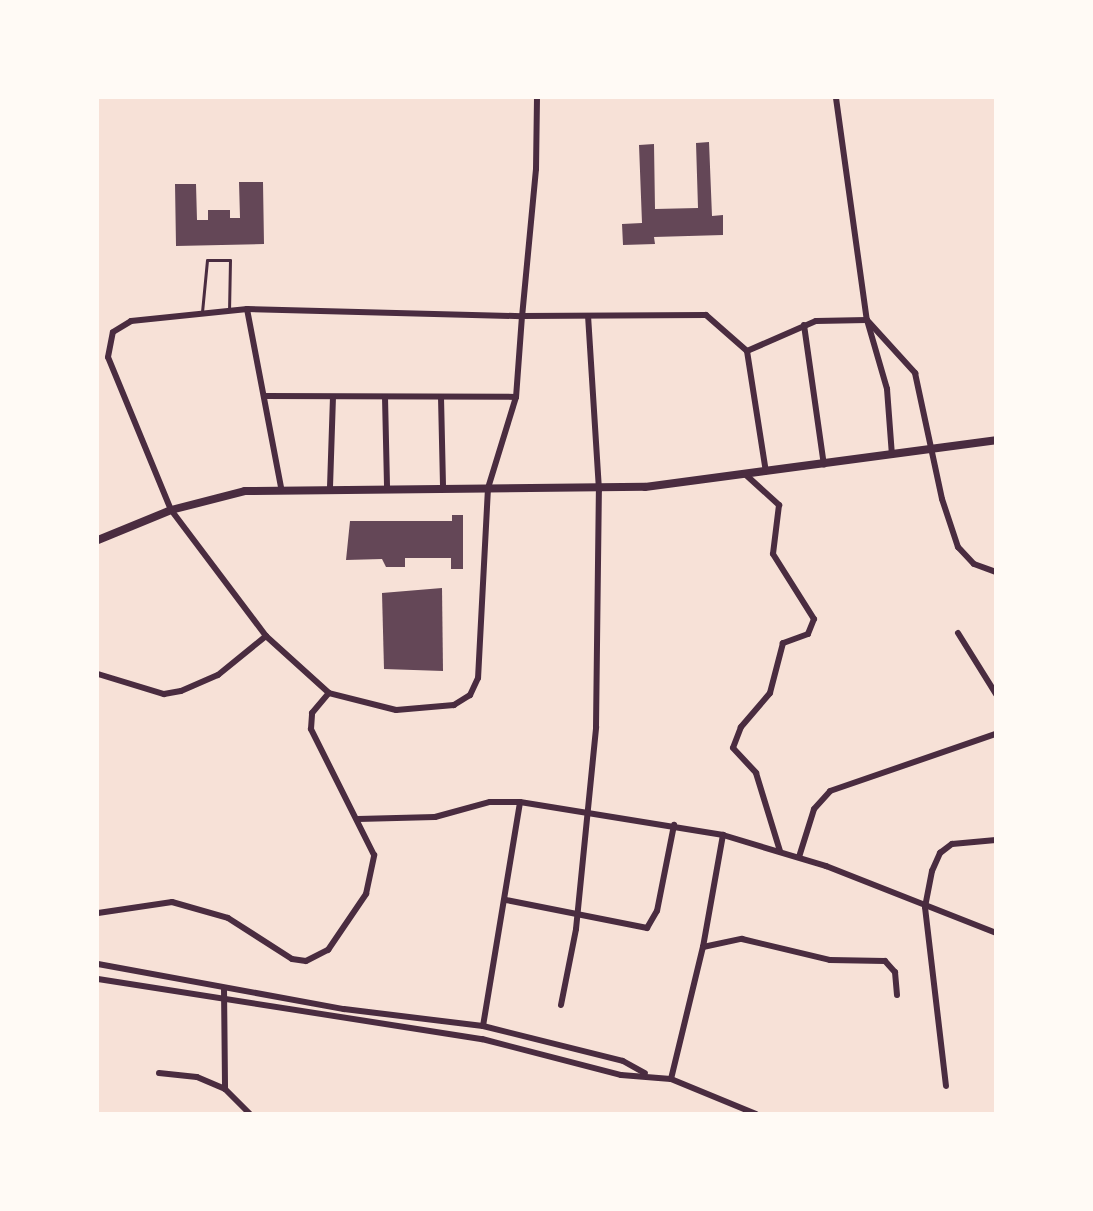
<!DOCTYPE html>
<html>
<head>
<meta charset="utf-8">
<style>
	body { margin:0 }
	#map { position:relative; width:1093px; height:1211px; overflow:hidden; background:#f7e1d7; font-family:"IBM Plex Sans",sans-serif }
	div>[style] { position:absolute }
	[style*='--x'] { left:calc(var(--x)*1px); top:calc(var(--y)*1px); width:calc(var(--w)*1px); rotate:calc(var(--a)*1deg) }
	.building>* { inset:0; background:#644757 }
	.service>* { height:3px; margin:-1.5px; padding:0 1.5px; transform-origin:1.5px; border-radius:1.5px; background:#4a2c40 }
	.minor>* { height:6px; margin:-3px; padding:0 3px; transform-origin:3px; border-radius:3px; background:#4a2c40 }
	.secondary>* { height:8px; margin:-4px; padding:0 4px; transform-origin:4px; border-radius:4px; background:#4a2c40 }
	span { translate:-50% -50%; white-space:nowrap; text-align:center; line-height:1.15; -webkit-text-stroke:6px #fffaf5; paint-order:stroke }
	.frame { position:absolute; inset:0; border:99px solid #fffaf5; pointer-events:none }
</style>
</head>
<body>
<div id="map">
	<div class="building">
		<div style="clip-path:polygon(709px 142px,712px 216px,723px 215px,723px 235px,654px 237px,655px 244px,623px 245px,622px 224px,642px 223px,639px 145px,654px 144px,655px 209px,698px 208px,696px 143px)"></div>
		<div style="clip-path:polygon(239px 182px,263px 182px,264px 244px,176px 246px,175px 184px,196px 184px,197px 220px,208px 220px,208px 210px,230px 210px,230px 218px,240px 218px)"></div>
		<div style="clip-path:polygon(452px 515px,463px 515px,463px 569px,451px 569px,451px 558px,405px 558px,405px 567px,386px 567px,382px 559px,346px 560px,350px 521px,452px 521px)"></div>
		<div style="clip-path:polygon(442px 588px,443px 671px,384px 669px,382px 593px)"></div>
	</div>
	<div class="service">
		<div style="--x:202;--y:312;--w:52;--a:-84.5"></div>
		<div style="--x:207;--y:260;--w:23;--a:0"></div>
		<div style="--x:230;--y:260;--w:50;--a:91.1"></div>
	</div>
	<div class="minor">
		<div style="--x:537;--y:98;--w:71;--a:90.8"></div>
		<div style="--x:536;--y:169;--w:148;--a:95.4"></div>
		<div style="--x:522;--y:316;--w:81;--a:94.2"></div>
		<div style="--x:516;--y:397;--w:95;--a:107.1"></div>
		<div style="--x:488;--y:488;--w:190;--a:93"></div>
		<div style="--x:478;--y:678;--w:19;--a:115"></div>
		<div style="--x:470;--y:695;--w:19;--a:148"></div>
		<div style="--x:454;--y:705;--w:58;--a:175.1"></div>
		<div style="--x:396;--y:710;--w:69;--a:-165.8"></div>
		<div style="--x:329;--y:693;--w:85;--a:-137.9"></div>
		<div style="--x:266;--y:636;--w:158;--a:-127"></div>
		<div style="--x:171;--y:510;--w:165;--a:-112.4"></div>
		<div style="--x:108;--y:357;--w:25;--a:-79"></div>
		<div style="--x:113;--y:332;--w:21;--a:-31"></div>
		<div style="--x:131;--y:321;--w:117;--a:-5.9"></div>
		<div style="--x:247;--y:309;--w:275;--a:1.5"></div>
		<div style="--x:522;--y:316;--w:184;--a:-0.3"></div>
		<div style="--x:706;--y:315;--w:55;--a:41.3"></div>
		<div style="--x:747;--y:351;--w:122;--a:81.1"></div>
		<div style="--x:836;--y:98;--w:224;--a:82.1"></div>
		<div style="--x:867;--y:320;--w:72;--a:73.8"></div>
		<div style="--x:887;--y:389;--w:66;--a:85.7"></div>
		<div style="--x:247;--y:309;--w:182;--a:79.2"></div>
		<div style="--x:804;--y:325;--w:141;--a:81.9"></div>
		<div style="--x:747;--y:351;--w:75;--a:-23.5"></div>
		<div style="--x:816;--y:321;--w:51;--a:-1.1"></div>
		<div style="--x:867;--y:320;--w:72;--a:47.8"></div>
		<div style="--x:915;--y:373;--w:129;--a:77.9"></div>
		<div style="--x:942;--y:499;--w:51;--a:71.6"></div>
		<div style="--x:958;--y:547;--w:23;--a:47"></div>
		<div style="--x:974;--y:564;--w:23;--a:20"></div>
		<div style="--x:264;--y:396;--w:252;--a:0.2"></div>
		<div style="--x:385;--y:397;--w:90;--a:88.7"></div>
		<div style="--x:441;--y:397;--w:90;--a:88.7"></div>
		<div style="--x:746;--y:475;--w:45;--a:42.3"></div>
		<div style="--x:779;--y:505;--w:49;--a:97"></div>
		<div style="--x:773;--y:554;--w:77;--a:57.8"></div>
		<div style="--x:814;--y:619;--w:16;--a:112"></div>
		<div style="--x:808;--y:634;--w:27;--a:160"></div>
		<div style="--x:783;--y:643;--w:52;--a:104.6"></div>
		<div style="--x:770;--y:693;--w:45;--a:130.5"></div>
		<div style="--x:741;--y:727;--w:22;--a:111"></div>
		<div style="--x:733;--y:748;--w:34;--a:47"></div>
		<div style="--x:756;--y:773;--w:82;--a:72.9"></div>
		<div style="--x:330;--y:487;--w:90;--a:-88.1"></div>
		<div style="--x:958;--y:633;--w:72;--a:58.1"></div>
		<div style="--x:98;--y:674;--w:69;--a:16.9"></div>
		<div style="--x:164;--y:694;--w:17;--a:-10"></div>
		<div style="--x:181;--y:691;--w:40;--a:-23.4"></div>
		<div style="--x:218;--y:675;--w:62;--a:-39.1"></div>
		<div style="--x:358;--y:819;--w:77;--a:-1.5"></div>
		<div style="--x:435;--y:817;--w:57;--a:-15.3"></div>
		<div style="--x:490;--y:802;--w:30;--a:0"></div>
		<div style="--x:799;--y:857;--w:50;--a:-72.6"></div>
		<div style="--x:814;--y:809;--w:24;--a:-48"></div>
		<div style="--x:830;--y:791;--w:176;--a:-19"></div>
		<div style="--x:506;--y:900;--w:144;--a:11.2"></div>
		<div style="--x:647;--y:928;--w:20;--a:-60"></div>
		<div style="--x:657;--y:911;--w:88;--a:-78.8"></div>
		<div style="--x:98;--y:913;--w:75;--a:-8.5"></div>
		<div style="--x:172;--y:902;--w:58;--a:15.9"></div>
		<div style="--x:228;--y:918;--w:76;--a:32.6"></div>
		<div style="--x:292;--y:959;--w:14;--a:8"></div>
		<div style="--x:306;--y:961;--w:25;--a:-27"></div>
		<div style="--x:328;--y:950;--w:68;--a:-55.8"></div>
		<div style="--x:366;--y:894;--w:40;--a:-78"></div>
		<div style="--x:374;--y:855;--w:141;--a:-116.6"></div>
		<div style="--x:311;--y:729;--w:16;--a:-86"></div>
		<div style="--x:312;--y:713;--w:26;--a:-50"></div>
		<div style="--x:703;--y:947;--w:40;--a:-12"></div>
		<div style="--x:742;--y:939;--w:90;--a:13.4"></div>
		<div style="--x:830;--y:960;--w:55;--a:1"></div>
		<div style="--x:885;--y:961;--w:15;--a:48"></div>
		<div style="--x:895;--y:972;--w:23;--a:85"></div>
		<div style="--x:98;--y:964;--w:250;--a:10.4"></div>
		<div style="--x:344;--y:1009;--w:140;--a:7"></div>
		<div style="--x:483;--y:1026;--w:144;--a:14"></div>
		<div style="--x:623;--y:1061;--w:25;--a:29"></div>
		<div style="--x:98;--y:979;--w:389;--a:8.9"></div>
		<div style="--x:482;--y:1039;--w:144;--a:14.5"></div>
		<div style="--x:621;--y:1075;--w:50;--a:4.6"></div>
		<div style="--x:671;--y:1079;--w:92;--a:22.4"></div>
		<div style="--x:224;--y:988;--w:101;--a:89.4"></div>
		<div style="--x:225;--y:1089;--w:35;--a:45"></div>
		<div style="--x:561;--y:1005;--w:77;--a:-78.8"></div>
		<div style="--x:576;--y:929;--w:203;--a:-84.3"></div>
		<div style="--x:596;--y:727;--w:237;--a:-89.3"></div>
		<div style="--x:599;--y:490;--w:173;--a:-93.6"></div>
		<div style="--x:483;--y:1026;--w:227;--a:-80.6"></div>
		<div style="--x:520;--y:802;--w:206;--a:9.2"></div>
		<div style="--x:723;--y:835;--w:108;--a:16.8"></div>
		<div style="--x:826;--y:866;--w:183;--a:21.5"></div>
		<div style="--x:159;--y:1073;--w:38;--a:6"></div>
		<div style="--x:197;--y:1077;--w:30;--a:23"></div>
		<div style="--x:671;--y:1079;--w:136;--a:-76.4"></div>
		<div style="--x:703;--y:947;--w:114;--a:-79.9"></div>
		<div style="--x:946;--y:1086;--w:180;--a:-96.7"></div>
		<div style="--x:925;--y:907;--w:37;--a:-79"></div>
		<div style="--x:932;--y:871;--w:20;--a:-66"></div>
		<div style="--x:940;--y:853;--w:15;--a:-37"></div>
		<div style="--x:952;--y:844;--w:44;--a:-5.2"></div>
	</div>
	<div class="secondary">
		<div style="--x:98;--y:540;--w:79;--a:-22.3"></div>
		<div style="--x:171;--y:510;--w:76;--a:-14.4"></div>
		<div style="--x:245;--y:491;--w:400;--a:-0.6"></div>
		<div style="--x:645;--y:487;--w:354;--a:-7.6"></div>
	</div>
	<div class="frame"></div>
</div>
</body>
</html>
